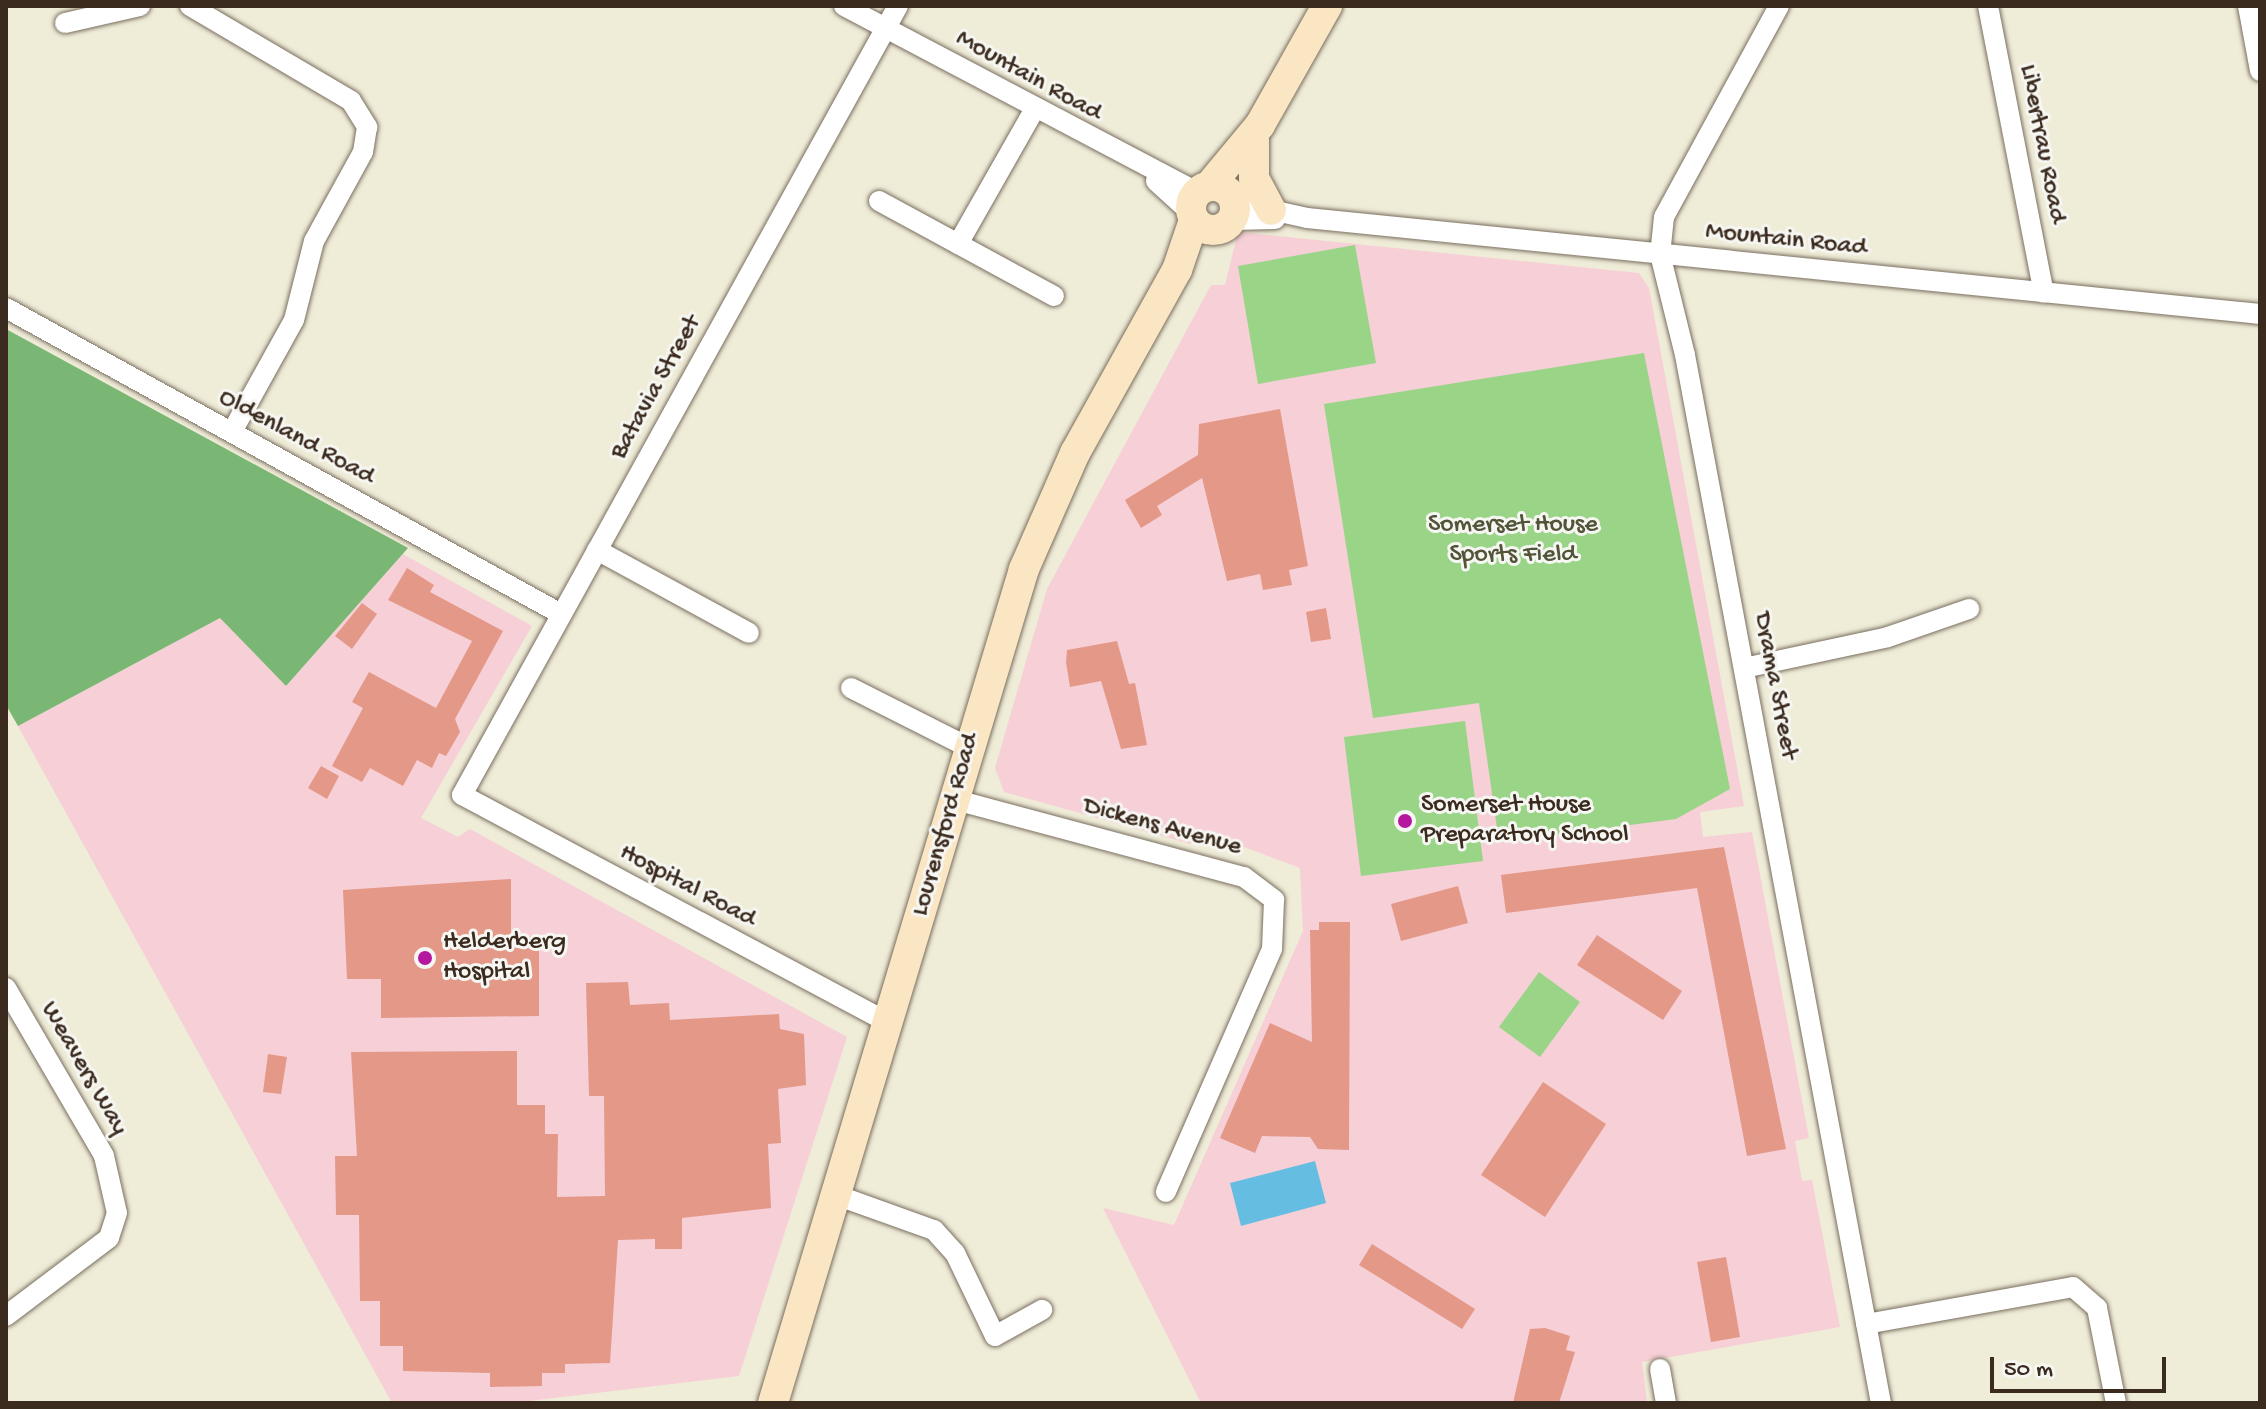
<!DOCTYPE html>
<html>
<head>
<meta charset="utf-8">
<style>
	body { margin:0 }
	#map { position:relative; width:2266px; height:1409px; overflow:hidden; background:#efecd8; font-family:"Gochi Hand",sans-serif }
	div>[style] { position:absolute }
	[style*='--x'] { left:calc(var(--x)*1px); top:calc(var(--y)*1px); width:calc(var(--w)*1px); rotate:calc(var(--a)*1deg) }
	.built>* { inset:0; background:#f6cfd7 }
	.green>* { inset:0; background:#99d487 }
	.forest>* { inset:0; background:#7ab674 }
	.water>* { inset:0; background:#65bee2 }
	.building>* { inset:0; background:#e49888 }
	.roads { filter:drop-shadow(0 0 2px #7a6e5f) drop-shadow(0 0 2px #7a6e5f) }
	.street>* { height:20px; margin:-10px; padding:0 10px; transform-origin:10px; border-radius:10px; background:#fff }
	.secondary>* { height:30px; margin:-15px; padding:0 15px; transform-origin:15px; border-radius:15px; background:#fbe6c3 }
	.secondary>.ring { margin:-15px; padding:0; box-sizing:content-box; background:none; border:30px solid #fbe6c3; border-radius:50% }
	.dots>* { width:22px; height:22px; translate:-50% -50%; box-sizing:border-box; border:4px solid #f6f6f2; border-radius:50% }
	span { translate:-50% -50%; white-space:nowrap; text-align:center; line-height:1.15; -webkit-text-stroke:6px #f6f6f2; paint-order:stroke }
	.street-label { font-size:26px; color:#3b2a1e }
	.park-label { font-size:26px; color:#525438 }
	.poi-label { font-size:26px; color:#3b2a1e }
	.left { translate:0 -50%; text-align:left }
	.frame { position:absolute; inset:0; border:8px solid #3b2a1e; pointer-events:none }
	.scale { position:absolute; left:1990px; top:1357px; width:176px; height:36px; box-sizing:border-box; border:4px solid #3b2a1e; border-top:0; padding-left:10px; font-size:24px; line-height:28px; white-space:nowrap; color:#3b2a1e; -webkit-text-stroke:6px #f6f6f2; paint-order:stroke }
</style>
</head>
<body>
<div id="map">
	<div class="built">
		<div style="clip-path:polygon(1238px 232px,1639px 273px,1649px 288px,1744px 806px,1700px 812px,1703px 837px,1752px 832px,1809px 1138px,1795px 1141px,1802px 1181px,1812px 1180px,1840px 1327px,1642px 1362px,1647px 1403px,1201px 1403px,1103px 1208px,1174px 1225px,1303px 931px,1300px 868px,1199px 830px,1191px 844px,1004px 792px,995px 768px,1047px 589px,1211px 285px,1225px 285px)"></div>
		<div style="clip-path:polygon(403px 554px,532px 626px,421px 818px,458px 837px,470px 829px,847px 1037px,739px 1376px,512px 1403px,392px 1403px,18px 726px,220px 618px,286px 686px)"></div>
	</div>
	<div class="green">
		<div style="clip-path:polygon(1355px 245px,1376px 363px,1258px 384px,1238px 266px)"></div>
		<div style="clip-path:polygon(1644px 353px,1730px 789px,1676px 819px,1499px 842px,1479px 703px,1373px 718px,1324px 404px)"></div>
		<div style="clip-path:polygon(1465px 721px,1483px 861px,1361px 876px,1344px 737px)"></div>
		<div style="clip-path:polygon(1539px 972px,1580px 1002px,1540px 1057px,1499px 1027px)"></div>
	</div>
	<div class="forest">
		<div style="clip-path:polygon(6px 329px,408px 548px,286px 686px,220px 618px,18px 726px,6px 705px)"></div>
	</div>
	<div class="water">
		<div style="clip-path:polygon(1315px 1161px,1326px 1203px,1241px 1226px,1230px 1183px)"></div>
	</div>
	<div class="building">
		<div style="clip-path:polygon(1280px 409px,1308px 566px,1289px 570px,1292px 585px,1263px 590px,1260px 574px,1227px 581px,1202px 478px,1157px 506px,1162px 515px,1141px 528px,1125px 500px,1198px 455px,1199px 424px)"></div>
		<div style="clip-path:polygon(407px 568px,434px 585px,430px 592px,503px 631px,455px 719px,460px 732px,446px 756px,439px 753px,432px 768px,417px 760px,403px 786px,370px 768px,362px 782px,332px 766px,363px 708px,352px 702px,369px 672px,436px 708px,472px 641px,388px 600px)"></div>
		<div style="clip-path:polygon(362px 603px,377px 614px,352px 649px,335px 636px)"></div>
		<div style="clip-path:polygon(1326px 608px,1331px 639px,1311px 642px,1306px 612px)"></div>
		<div style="clip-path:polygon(1117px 641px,1129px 684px,1135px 683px,1147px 745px,1121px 749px,1101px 681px,1070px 687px,1066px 662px,1067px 650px)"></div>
		<div style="clip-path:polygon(321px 766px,339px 776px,327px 799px,308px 788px)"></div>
		<div style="clip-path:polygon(1724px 847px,1786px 1149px,1747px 1156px,1697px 888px,1506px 913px,1501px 875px)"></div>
		<div style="clip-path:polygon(511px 879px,511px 936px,539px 936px,539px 1016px,381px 1018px,381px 979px,347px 979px,343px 890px)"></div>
		<div style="clip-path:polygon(1458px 886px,1468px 923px,1401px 941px,1391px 904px)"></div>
		<div style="clip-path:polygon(1319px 922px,1350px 922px,1349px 1150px,1318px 1149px,1310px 1137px,1262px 1136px,1255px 1153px,1220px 1138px,1270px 1023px,1312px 1042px,1310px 930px,1319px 930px)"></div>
		<div style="clip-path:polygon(1597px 935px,1682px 991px,1663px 1020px,1577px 965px)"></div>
		<div style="clip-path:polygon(628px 982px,630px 1005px,669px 1003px,670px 1020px,779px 1014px,780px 1029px,804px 1034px,806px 1085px,778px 1089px,781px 1143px,768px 1144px,771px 1208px,682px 1218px,682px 1249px,655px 1249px,655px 1239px,618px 1240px,610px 1363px,565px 1364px,565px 1373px,542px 1373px,542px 1386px,490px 1387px,490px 1373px,403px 1371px,403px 1346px,380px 1346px,380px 1301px,360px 1301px,359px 1215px,336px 1215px,335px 1156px,357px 1156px,351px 1052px,517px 1051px,517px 1105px,545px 1105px,545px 1134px,558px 1134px,557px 1197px,605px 1196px,604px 1096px,589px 1096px,586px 983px)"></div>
		<div style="clip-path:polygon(268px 1054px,287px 1057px,281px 1094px,263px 1092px)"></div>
		<div style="clip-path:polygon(1543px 1082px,1606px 1124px,1545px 1217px,1481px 1175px)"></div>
		<div style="clip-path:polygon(1372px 1244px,1475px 1309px,1462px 1329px,1359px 1265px)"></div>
		<div style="clip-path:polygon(1726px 1257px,1740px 1337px,1711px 1342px,1697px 1262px)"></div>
		<div style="clip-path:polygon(1545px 1328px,1570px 1336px,1566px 1350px,1575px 1352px,1559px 1403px,1513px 1403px,1530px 1329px)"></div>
	</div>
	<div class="roads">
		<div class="street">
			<div style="--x:190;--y:6;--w:187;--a:30.5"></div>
			<div style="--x:351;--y:101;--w:31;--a:58"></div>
			<div style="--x:367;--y:127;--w:25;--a:99"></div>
			<div style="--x:363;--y:152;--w:102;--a:118.8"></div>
			<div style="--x:314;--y:241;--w:81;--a:104.2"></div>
			<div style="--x:294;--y:320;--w:128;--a:119"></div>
			<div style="--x:844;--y:6;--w:399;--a:27.8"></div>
			<div style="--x:1779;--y:6;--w:240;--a:118.6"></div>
			<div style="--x:1664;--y:217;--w:37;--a:96"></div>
			<div style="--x:1660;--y:254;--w:104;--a:76.1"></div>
			<div style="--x:1685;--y:355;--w:1066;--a:79.41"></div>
			<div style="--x:1988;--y:6;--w:292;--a:79"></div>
			<div style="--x:2248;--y:6;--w:66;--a:79.5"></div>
			<div style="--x:65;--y:23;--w:77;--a:-12.8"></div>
			<div style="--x:1156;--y:181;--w:47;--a:42.4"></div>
			<div style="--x:879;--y:201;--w:199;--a:28.5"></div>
			<div style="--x:1235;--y:202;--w:74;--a:12.5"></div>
			<div style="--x:1307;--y:218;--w:958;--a:5.75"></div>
			<div style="--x:1232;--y:220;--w:43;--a:-1.3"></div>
			<div style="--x:958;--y:244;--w:154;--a:-60.4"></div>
			<div style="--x:6;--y:308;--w:634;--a:28.87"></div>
			<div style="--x:597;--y:550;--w:173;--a:28.6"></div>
			<div style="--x:1744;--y:668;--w:147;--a:-12.1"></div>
			<div style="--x:1888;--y:637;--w:86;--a:-19.1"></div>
			<div style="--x:851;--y:688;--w:133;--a:26.8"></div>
			<div style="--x:956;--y:800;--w:298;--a:15"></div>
			<div style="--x:1244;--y:877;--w:38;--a:37"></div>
			<div style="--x:1274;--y:900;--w:49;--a:92.3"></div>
			<div style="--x:1272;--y:949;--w:265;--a:113.6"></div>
			<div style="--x:6;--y:988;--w:194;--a:59.7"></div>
			<div style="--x:104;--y:1156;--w:58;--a:77.2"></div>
			<div style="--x:117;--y:1213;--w:26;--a:108"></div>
			<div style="--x:109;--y:1238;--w:129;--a:142.9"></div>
			<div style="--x:889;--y:1023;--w:484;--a:-151.9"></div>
			<div style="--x:462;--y:795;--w:901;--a:-61.08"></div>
			<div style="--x:836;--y:1195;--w:104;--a:19.7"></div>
			<div style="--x:934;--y:1230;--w:31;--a:48"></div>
			<div style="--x:955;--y:1253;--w:92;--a:64.3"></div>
			<div style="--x:995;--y:1336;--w:54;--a:-29"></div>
			<div style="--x:1866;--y:1324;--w:210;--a:-10.1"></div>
			<div style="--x:2073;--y:1287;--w:32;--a:41"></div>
			<div style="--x:2097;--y:1308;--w:97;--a:78.7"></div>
			<div style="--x:1660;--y:1369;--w:35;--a:80"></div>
		</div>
		<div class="secondary">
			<div style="--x:1254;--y:140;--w:38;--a:90"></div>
			<div style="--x:1254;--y:178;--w:36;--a:62"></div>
			<div style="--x:1210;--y:185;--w:78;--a:-50.2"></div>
			<div style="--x:1260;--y:125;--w:137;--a:-60.6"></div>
			<div class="ring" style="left:1191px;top:186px;width:14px;height:14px"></div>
			<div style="--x:773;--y:1403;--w:871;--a:-73.25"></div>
			<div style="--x:1024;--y:569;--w:127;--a:-66.3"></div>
			<div style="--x:1075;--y:453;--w:210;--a:-60.9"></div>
			<div style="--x:1177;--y:270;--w:53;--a:-71.2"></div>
		</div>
	</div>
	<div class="dots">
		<div style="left:1405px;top:821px;background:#b5179e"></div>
		<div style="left:425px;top:958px;background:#b5179e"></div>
	</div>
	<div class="street-label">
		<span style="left:1028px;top:77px;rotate:29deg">Mountain Road</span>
		<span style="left:2041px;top:144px;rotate:79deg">Libertrau Road</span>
		<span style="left:1786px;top:241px;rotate:6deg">Mountain Road</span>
		<span style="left:657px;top:388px;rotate:-61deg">Batavia Street</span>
		<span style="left:296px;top:438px;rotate:29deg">Oldenland Road</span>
		<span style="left:1774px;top:686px;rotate:79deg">Drama Street</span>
		<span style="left:947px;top:825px;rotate:-74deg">Lourensford Road</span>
		<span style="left:1162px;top:828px;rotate:15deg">Dickens Avenue</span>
		<span style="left:687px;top:887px;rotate:28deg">Hospital Road</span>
		<span style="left:83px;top:1069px;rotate:60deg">Weavers Way</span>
	</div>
	<div class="park-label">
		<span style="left:1513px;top:541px">Somerset House<br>Sports Field</span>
	</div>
	<div class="poi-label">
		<span class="left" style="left:1421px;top:821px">Somerset House<br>Preparatory School</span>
		<span class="left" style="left:443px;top:958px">Helderberg<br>Hospital</span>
	</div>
	<div class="frame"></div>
	<div class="scale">50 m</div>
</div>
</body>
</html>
